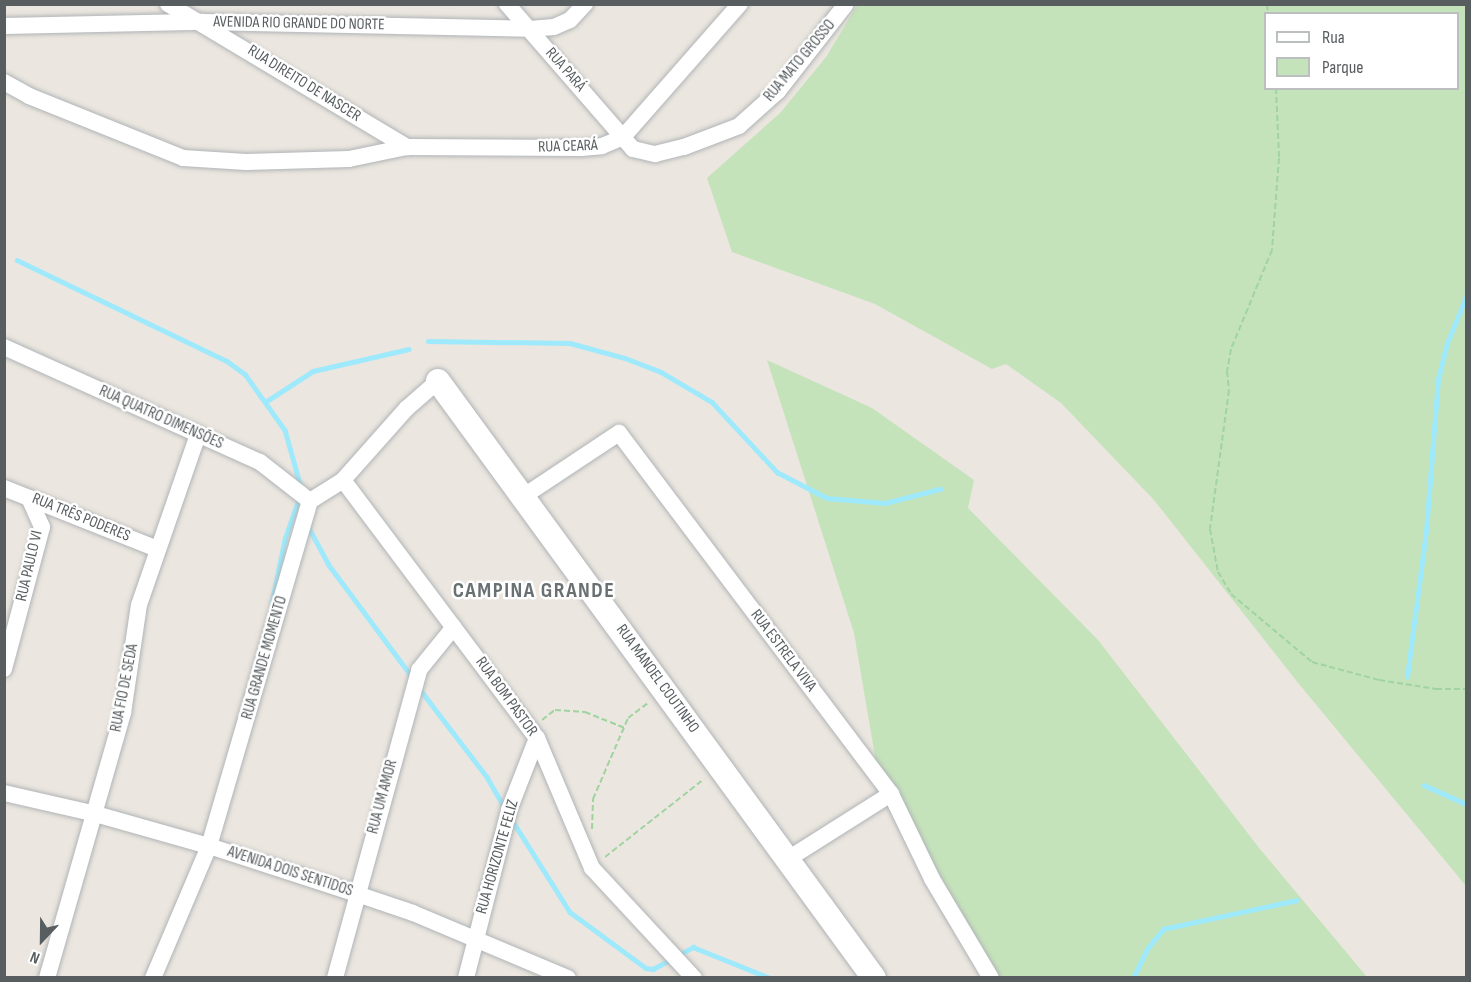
<!DOCTYPE html>
<html>
<head>
<meta charset="utf-8">
<style>
	body { margin:0 }
	#map { position:relative; width:1471px; height:982px; overflow:hidden; background:#ebe6df; font-family:"Sofia Sans Condensed",sans-serif }
	div>[style] { position:absolute }
	[style*='--x'] { left:calc(var(--x)*1px); top:calc(var(--y)*1px); width:calc(var(--w)*1px); rotate:calc(var(--a)*1deg) }
	.green>* { inset:0; background:#c5e3bb }
	.stream>* { height:4.5px; margin:-2.25px; padding:0 2.25px; transform-origin:2.25px; border-radius:2.25px; background:#9eeafc }
	.path>* { height:2px; margin-top:-1px; transform-origin:0; background:repeating-linear-gradient(90deg,#9fd4a0 0 6px,transparent 0 9px) }
	.roads { filter:drop-shadow(0 0 2px #b0b4b7) drop-shadow(0 0 2px #b0b4b7) }
	.street>* { height:16px; margin:-8px; padding:0 8px; transform-origin:8px; border-radius:8px; background:#fff }
	.secondary>* { height:24px; margin:-12px; padding:0 12px; transform-origin:12px; border-radius:12px; background:#fff }
	span { translate:-50% -50%; white-space:nowrap; text-align:center; line-height:1.15; -webkit-text-stroke:5px #fff; paint-order:stroke }
	.street-label { font-size:16px; color:#585e60 }
	.district-label { font-size:22px; color:#697072; font-weight:700; letter-spacing:1.5px }
	.frame { position:absolute; inset:0; border:6px solid #585e60; pointer-events:none }
	.legend { position:absolute; left:1264px; top:12px; width:195px; height:78px; box-sizing:border-box; background:#fff; border:2px solid #bcbfbf; margin:0; padding:8px 10px; list-style:none; font-size:18px; color:#585e60 }
	.legend li { display:flex; align-items:center; gap:12px; height:30px }
	.legend b { width:30px; border:2px solid #bcbfbf }
	.north { position:absolute; left:12px; top:910px; width:60px; height:60px; -webkit-text-stroke:4px #fff; paint-order:stroke; rotate:202deg; font-size:16px; font-weight:700; line-height:24px; text-align:center; color:#585e60 }
	.north::after { content:''; display:block; margin:auto; width:21px; height:27px; background:#585e60; clip-path:polygon(50% 0,100% 100%,50% 72%,0 100%) }
</style>
</head>
<body>
<div id="map">
	<div class="green">
		<div style="clip-path:polygon(evenodd,858px 4px,1466px 5px,1466px 886px,1299px 684px,1154px 500px,1061px 403px,1006px 364px,992px 369px,875px 304px,732px 252px,707px 178px,780px 113px,826px 57px,858px 4px,1266px 14px,1458px 14px,1458px 88px,1266px 88px,1266px 14px)"></div>
		<div style="clip-path:polygon(767px 360px,872px 408px,974px 480px,968px 508px,1098px 640px,1260px 849px,1367px 977px,998px 977px,876px 762px,854px 633px)"></div>
	</div>
	<div class="stream">
		<div style="--x:17;--y:260;--w:233;--a:25.7"></div>
		<div style="--x:227;--y:361;--w:22;--a:36"></div>
		<div style="--x:245;--y:374;--w:69;--a:54.5"></div>
		<div style="--x:285;--y:430;--w:59;--a:74.3"></div>
		<div style="--x:428;--y:341;--w:142;--a:0.8"></div>
		<div style="--x:570;--y:343;--w:57;--a:15.3"></div>
		<div style="--x:625;--y:358;--w:39;--a:21"></div>
		<div style="--x:661;--y:372;--w:59;--a:30.5"></div>
		<div style="--x:712;--y:402;--w:96;--a:47.1"></div>
		<div style="--x:777;--y:472;--w:56;--a:27.5"></div>
		<div style="--x:827;--y:498;--w:58;--a:4.9"></div>
		<div style="--x:885;--y:503;--w:57;--a:-14.3"></div>
		<div style="--x:267;--y:401;--w:55;--a:-33.1"></div>
		<div style="--x:313;--y:371;--w:98;--a:-12.9"></div>
		<div style="--x:309;--y:528;--w:42;--a:61.6"></div>
		<div style="--x:329;--y:565;--w:141;--a:53.4"></div>
		<div style="--x:271;--y:606;--w:69;--a:-78.4"></div>
		<div style="--x:285;--y:538;--w:42;--a:-70.7"></div>
		<div style="--x:1407;--y:677;--w:147;--a:-82.6"></div>
		<div style="--x:1426;--y:531;--w:152;--a:-85.5"></div>
		<div style="--x:1438;--y:379;--w:37;--a:-76"></div>
		<div style="--x:1447;--y:343;--w:50;--a:-67.6"></div>
		<div style="--x:419;--y:688;--w:112;--a:52.6"></div>
		<div style="--x:487;--y:777;--w:36;--a:60"></div>
		<div style="--x:1424;--y:785;--w:46;--a:24.3"></div>
		<div style="--x:512;--y:820;--w:109;--a:57.8"></div>
		<div style="--x:570;--y:912;--w:94;--a:36.4"></div>
		<div style="--x:646;--y:968;--w:7;--a:8"></div>
		<div style="--x:653;--y:969;--w:46;--a:-28.8"></div>
		<div style="--x:693;--y:947;--w:83;--a:21.9"></div>
		<div style="--x:1133;--y:978;--w:32;--a:-64"></div>
		<div style="--x:1147;--y:949;--w:26;--a:-51"></div>
		<div style="--x:1163;--y:929;--w:137;--a:-12.2"></div>
	</div>
	<div class="path">
		<div style="--x:1267;--y:4;--w:10;--a:84"></div>
		<div style="--x:1276;--y:88;--w:70;--a:87.5"></div>
		<div style="--x:1279;--y:158;--w:92;--a:94.4"></div>
		<div style="--x:1272;--y:250;--w:107;--a:112.5"></div>
		<div style="--x:1231;--y:349;--w:22;--a:100"></div>
		<div style="--x:1227;--y:371;--w:19;--a:84"></div>
		<div style="--x:1229;--y:390;--w:140;--a:97.8"></div>
		<div style="--x:1210;--y:529;--w:44;--a:79.5"></div>
		<div style="--x:1218;--y:572;--w:26;--a:59"></div>
		<div style="--x:1231;--y:594;--w:106;--a:40"></div>
		<div style="--x:1312;--y:662;--w:69;--a:15"></div>
		<div style="--x:1379;--y:680;--w:58;--a:9"></div>
		<div style="--x:1436;--y:689;--w:30;--a:0"></div>
		<div style="--x:542;--y:720;--w:16;--a:-38"></div>
		<div style="--x:555;--y:710;--w:30;--a:4"></div>
		<div style="--x:585;--y:712;--w:43;--a:21.8"></div>
		<div style="--x:592;--y:829;--w:30;--a:-88"></div>
		<div style="--x:593;--y:799;--w:88;--a:-66.6"></div>
		<div style="--x:628;--y:718;--w:26;--a:-37"></div>
		<div style="--x:605;--y:857;--w:126;--a:-38.2"></div>
	</div>
	<div class="roads">
		<div class="street">
			<div style="--x:168;--y:4;--w:279;--a:30.9"></div>
			<div style="--x:507;--y:4;--w:192;--a:49"></div>
			<div style="--x:633;--y:149;--w:23;--a:13"></div>
			<div style="--x:655;--y:154;--w:30;--a:-14"></div>
			<div style="--x:684;--y:147;--w:59;--a:-20.9"></div>
			<div style="--x:739;--y:126;--w:52;--a:-41.9"></div>
			<div style="--x:778;--y:91;--w:110;--a:-52"></div>
			<div style="--x:4;--y:26;--w:199;--a:-1.2"></div>
			<div style="--x:203;--y:22;--w:327;--a:1.2"></div>
			<div style="--x:530;--y:29;--w:24;--a:-5"></div>
			<div style="--x:554;--y:27;--w:17;--a:-24"></div>
			<div style="--x:570;--y:20;--w:22;--a:-47"></div>
			<div style="--x:4;--y:82;--w:29;--a:29"></div>
			<div style="--x:29;--y:96;--w:166;--a:21.9"></div>
			<div style="--x:183;--y:158;--w:63;--a:3.6"></div>
			<div style="--x:246;--y:162;--w:103;--a:-1.7"></div>
			<div style="--x:349;--y:159;--w:59;--a:-11.7"></div>
			<div style="--x:407;--y:147;--w:174;--a:0.3"></div>
			<div style="--x:581;--y:148;--w:21;--a:-5"></div>
			<div style="--x:602;--y:146;--w:23;--a:-23"></div>
			<div style="--x:623;--y:137;--w:177;--a:-48.7"></div>
			<div style="--x:4;--y:347;--w:281;--a:24.2"></div>
			<div style="--x:260;--y:462;--w:63;--a:38"></div>
			<div style="--x:343;--y:480;--w:323;--a:53.1"></div>
			<div style="--x:537;--y:738;--w:141;--a:67.1"></div>
			<div style="--x:592;--y:868;--w:150;--a:47.2"></div>
			<div style="--x:4;--y:488;--w:165;--a:21.7"></div>
			<div style="--x:524;--y:496;--w:114;--a:-33.6"></div>
			<div style="--x:619;--y:433;--w:452;--a:53"></div>
			<div style="--x:891;--y:794;--w:94;--a:64.2"></div>
			<div style="--x:932;--y:879;--w:115;--a:59.2"></div>
			<div style="--x:4;--y:669;--w:147;--a:-75"></div>
			<div style="--x:42;--y:527;--w:32;--a:-114"></div>
			<div style="--x:4;--y:793;--w:90;--a:12.8"></div>
			<div style="--x:92;--y:813;--w:122;--a:15.8"></div>
			<div style="--x:209;--y:846;--w:156;--a:18"></div>
			<div style="--x:357;--y:894;--w:59;--a:18.7"></div>
			<div style="--x:413;--y:913;--w:168;--a:22.8"></div>
			<div style="--x:788;--y:859;--w:122;--a:-32.3"></div>
			<div style="--x:47;--y:978;--w:276;--a:-74"></div>
			<div style="--x:123;--y:713;--w:109;--a:-81.6"></div>
			<div style="--x:139;--y:605;--w:180;--a:-70.9"></div>
			<div style="--x:153;--y:978;--w:143;--a:-67"></div>
			<div style="--x:209;--y:846;--w:359;--a:-73.7"></div>
			<div style="--x:310;--y:501;--w:39;--a:-32"></div>
			<div style="--x:343;--y:480;--w:95;--a:-48.4"></div>
			<div style="--x:406;--y:409;--w:43;--a:-41.2"></div>
			<div style="--x:335;--y:978;--w:319;--a:-74.7"></div>
			<div style="--x:419;--y:670;--w:55;--a:-50.9"></div>
			<div style="--x:466;--y:978;--w:173;--a:-75.6"></div>
			<div style="--x:509;--y:810;--w:77;--a:-68.7"></div>
		</div>
		<div class="secondary">
			<div style="--x:438;--y:381;--w:739;--a:53.86"></div>
		</div>
	</div>
	<div class="street-label">
		<span style="left:299px;top:24px;rotate:1deg">AVENIDA RIO GRANDE DO NORTE</span>
		<span style="left:800px;top:61px;rotate:-50deg">RUA MATO GROSSO</span>
		<span style="left:565px;top:70px;rotate:49deg">RUA PARÁ</span>
		<span style="left:304px;top:84px;rotate:32deg">RUA DIREITO DE NASCER</span>
		<span style="left:568px;top:147px;rotate:-2deg">RUA CEARÁ</span>
		<span style="left:161px;top:418px;rotate:24deg">RUA QUATRO DIMENSÕES</span>
		<span style="left:81px;top:518px;rotate:22deg">RUA TRÊS PODERES</span>
		<span style="left:30px;top:566px;rotate:-77deg">RUA PAULO VI</span>
		<span style="left:783px;top:651px;rotate:53deg">RUA ESTRELA VIVA</span>
		<span style="left:265px;top:658px;rotate:-74deg">RUA GRANDE MOMENTO</span>
		<span style="left:657px;top:679px;rotate:54deg">RUA MANOEL COUTINHO</span>
		<span style="left:125px;top:688px;rotate:-79deg">RUA FIO DE SEDA</span>
		<span style="left:506px;top:697px;rotate:54deg">RUA BOM PASTOR</span>
		<span style="left:383px;top:797px;rotate:-75deg">RUA UM AMOR</span>
		<span style="left:498px;top:857px;rotate:-74deg">RUA HORIZONTE FELIZ</span>
		<span style="left:290px;top:872px;rotate:18deg">AVENIDA DOIS SENTIDOS</span>
	</div>
	<div class="district-label">
		<span style="left:534px;top:591px">CAMPINA GRANDE</span>
	</div>
	<div class="frame"></div>
	<ul class="legend">
	<li><b style="height:8px;background:#fff"></b>Rua</li>
	<li><b style="height:16px;background:#c5e3bb"></b>Parque</li>
	</ul>
	<div class="north">N</div>
</div>
</body>
</html>
